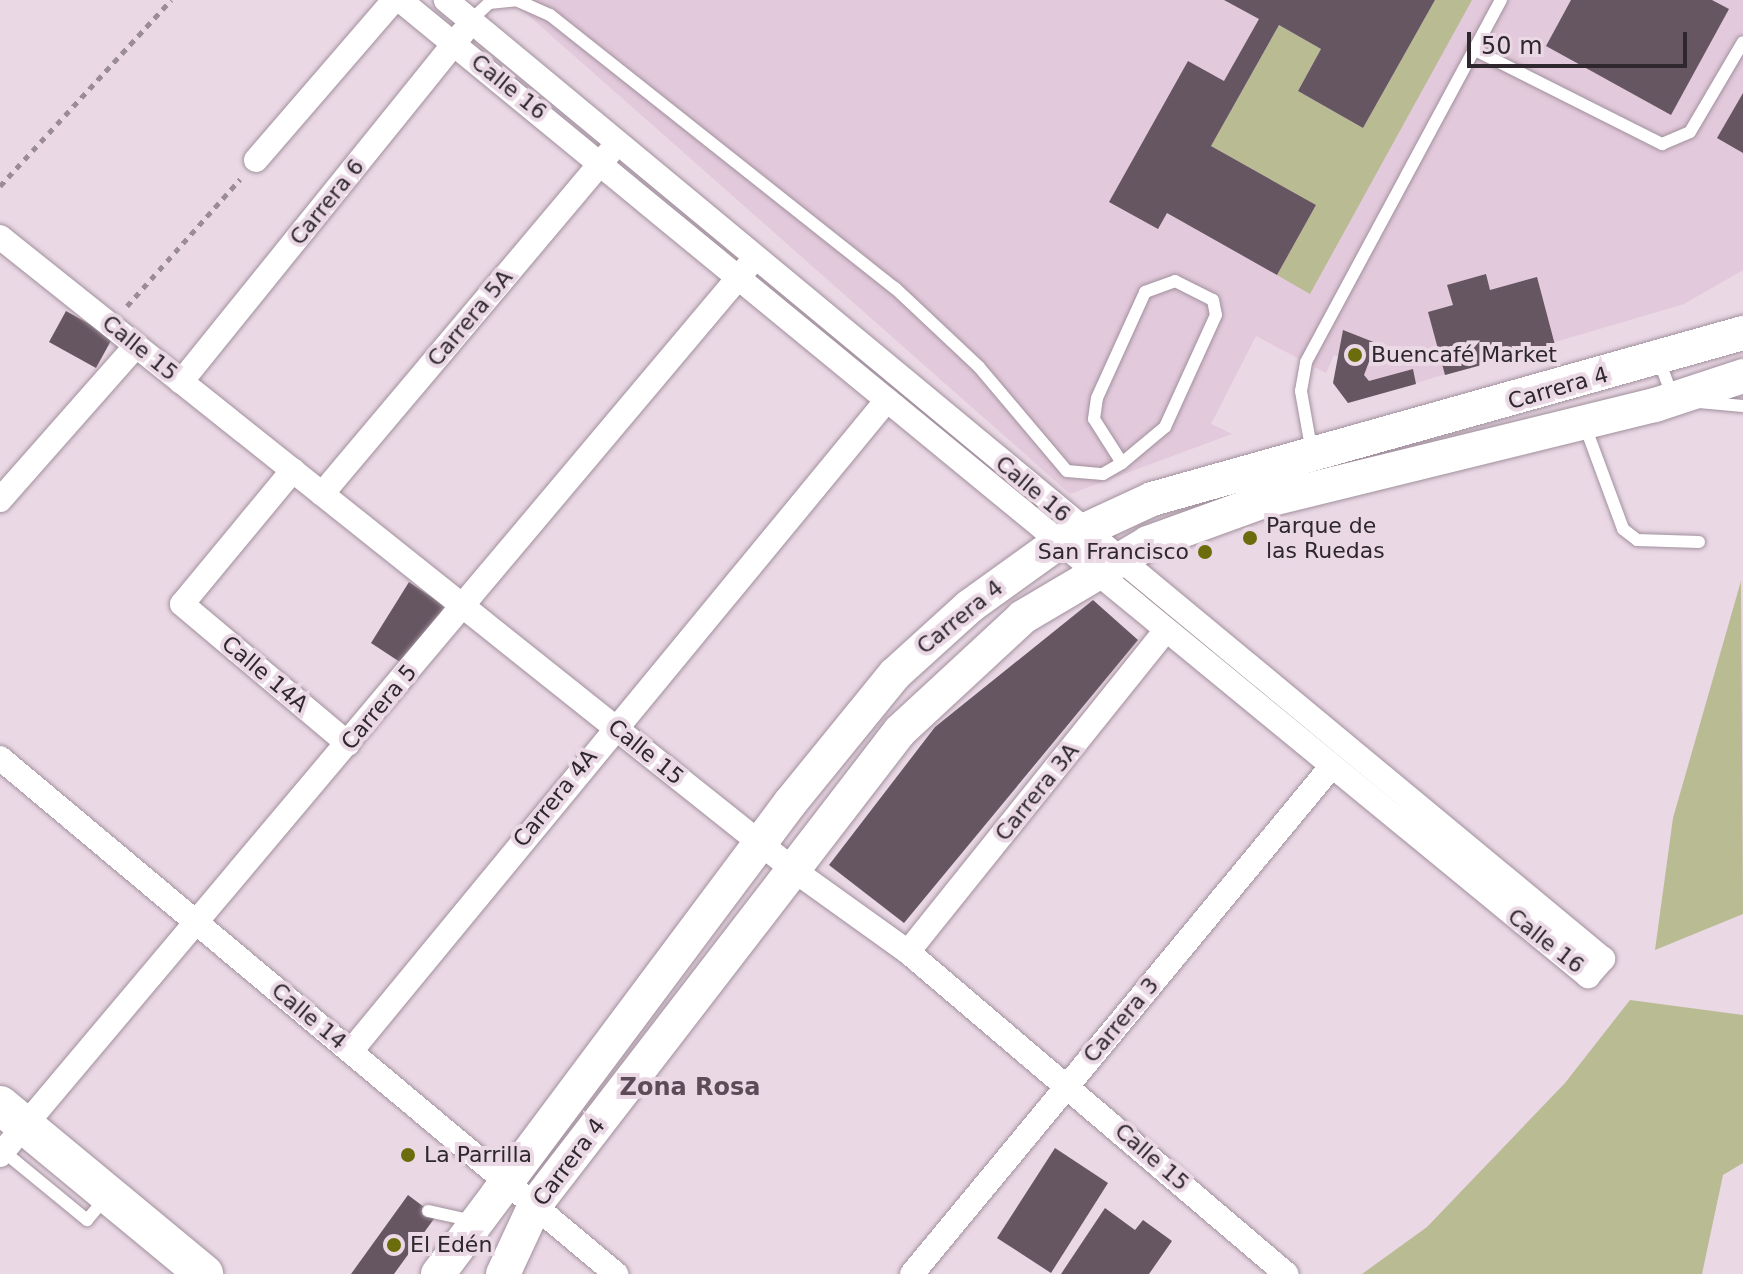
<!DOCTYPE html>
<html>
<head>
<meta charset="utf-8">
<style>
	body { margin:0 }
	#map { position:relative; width:1743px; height:1274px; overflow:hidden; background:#ead8e5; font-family:"DejaVu Sans",sans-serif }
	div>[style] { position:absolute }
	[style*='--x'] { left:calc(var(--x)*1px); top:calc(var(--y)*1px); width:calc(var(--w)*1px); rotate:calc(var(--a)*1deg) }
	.built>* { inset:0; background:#e2c9db }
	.green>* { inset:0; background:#b9bb93 }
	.building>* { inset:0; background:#665662 }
	.path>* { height:5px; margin-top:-2.5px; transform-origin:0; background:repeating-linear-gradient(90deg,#9b8d97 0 6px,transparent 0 12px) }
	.roads { filter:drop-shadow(0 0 2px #a1909d) drop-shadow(0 0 2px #a1909d) }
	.lane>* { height:12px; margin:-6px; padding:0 6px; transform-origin:6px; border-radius:6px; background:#fff }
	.street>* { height:24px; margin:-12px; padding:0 12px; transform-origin:12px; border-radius:12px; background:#fff }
	.secondary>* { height:34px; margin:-17px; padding:0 17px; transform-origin:17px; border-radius:17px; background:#fff }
	.primary>* { height:38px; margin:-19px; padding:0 19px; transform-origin:19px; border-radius:19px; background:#fff }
	.dots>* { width:22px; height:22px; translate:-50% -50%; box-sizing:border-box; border:4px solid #ead8e5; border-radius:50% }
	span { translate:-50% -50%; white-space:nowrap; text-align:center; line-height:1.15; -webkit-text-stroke:8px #ead8e5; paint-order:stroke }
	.street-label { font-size:22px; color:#2e272d }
	.poi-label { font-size:22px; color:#2e272d }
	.left { translate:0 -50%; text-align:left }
	.right { translate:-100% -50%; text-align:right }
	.neighbourhood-label { font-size:24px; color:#5b4c57; font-weight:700 }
	.scale { position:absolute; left:1467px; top:32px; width:220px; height:36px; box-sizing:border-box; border:4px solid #2e272d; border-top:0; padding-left:10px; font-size:24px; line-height:28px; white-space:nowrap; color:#2e272d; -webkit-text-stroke:6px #ead8e5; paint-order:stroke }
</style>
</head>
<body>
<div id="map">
	<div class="built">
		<div style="clip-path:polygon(511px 0,1743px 0,1743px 270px,1684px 304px,1348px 403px,1333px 383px,1342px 358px,1334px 355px,1326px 373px,1256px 336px,1211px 424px,1232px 434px,1070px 494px)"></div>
	</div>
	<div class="green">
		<div style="clip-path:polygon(1435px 0,1472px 0,1310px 294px,1277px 275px,1316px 205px,1211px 146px,1279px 25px,1321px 49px,1298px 91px,1363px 128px)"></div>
		<div style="clip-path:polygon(1741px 581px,1743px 914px,1655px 950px,1673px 818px)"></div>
		<div style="clip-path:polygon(1630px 1000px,1743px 1015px,1743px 1163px,1723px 1175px,1702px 1274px,1362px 1274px,1427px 1227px,1565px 1083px)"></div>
	</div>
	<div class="building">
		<div style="clip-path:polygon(1224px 0,1435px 0,1363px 128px,1298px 91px,1321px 49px,1279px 25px,1211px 146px,1316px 205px,1277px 275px,1167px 213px,1158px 229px,1109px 202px,1188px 61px,1224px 81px,1259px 19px)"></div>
		<div style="clip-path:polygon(1571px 0,1712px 0,1729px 9px,1671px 115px,1546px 46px)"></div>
		<div style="clip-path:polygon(1743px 93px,1743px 153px,1717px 138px)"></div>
		<div style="clip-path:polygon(1486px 274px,1490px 290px,1537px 277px,1555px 345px,1445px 375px,1428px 312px,1453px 305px,1447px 285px)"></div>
		<div style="clip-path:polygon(66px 311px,113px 337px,96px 368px,49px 342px)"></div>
		<div style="clip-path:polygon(1343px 330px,1376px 343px,1364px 375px,1369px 381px,1413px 369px,1416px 384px,1348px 403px,1333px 383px)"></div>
		<div style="clip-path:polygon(409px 582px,445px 606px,406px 666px,371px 643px)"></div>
		<div style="clip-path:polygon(1093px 600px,1138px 640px,904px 923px,829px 865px,935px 727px)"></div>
		<div style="clip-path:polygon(1055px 1148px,1108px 1183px,1051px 1273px,997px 1238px)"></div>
		<div style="clip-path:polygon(408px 1195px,436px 1216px,394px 1274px,351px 1274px)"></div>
		<div style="clip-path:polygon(1105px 1208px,1135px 1230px,1143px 1220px,1172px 1241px,1149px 1274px,1061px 1274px)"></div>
	</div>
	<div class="path">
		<div style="--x:0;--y:186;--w:253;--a:-47.4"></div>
		<div style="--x:127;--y:306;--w:170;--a:-48.3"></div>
	</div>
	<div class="roads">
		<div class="lane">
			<div style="--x:471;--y:20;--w:25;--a:-43"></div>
			<div style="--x:489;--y:3;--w:27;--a:-6"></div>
			<div style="--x:516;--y:0;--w:37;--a:24"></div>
			<div style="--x:550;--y:15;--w:440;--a:38.4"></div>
			<div style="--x:895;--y:288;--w:115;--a:43.2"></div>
			<div style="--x:979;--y:367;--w:136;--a:49.8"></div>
			<div style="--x:1067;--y:471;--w:36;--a:5"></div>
			<div style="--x:1103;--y:474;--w:22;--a:-30"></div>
			<div style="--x:1122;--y:463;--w:52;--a:-122.5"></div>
			<div style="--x:1094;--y:419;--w:21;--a:-82"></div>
			<div style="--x:1097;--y:398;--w:116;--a:-65.6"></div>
			<div style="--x:1145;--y:292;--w:32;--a:-20"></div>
			<div style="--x:1175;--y:281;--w:42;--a:26.6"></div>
			<div style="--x:1213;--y:300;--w:15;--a:79"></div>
			<div style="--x:1216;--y:315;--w:123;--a:114.5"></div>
			<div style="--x:1165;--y:427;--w:56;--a:140.1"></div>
			<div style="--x:1473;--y:49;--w:212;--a:26.7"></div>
			<div style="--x:1662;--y:144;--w:30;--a:-23"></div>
			<div style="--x:1690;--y:132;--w:104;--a:-59.5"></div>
			<div style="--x:1659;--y:360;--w:40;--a:69.8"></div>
			<div style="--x:1699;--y:402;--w:44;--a:5.2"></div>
			<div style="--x:1585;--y:426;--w:110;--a:69.7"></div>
			<div style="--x:1623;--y:529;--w:18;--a:38"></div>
			<div style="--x:1637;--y:540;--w:62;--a:1.8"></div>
			<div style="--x:1312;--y:453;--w:63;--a:-100.1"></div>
			<div style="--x:1301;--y:391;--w:29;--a:-80"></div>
			<div style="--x:1306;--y:362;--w:411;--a:-61.7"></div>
			<div style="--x:3;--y:1151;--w:109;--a:39.4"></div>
			<div style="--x:87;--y:1220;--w:30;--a:-50"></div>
			<div style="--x:428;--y:1211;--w:46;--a:12.5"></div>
		</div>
		<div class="street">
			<div style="--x:400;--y:0;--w:1538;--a:39.4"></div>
			<div style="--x:1588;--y:976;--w:23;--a:-49"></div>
			<div style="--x:1603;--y:959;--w:1503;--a:-140.35"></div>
			<div style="--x:256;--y:160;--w:211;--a:-49.2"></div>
			<div style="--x:0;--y:237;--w:1017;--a:38.57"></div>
			<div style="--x:795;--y:871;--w:139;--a:35.6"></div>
			<div style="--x:908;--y:952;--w:497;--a:40.4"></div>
			<div style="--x:181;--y:382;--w:449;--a:-51.1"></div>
			<div style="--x:293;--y:470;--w:174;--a:129.6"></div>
			<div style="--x:182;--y:604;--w:217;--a:40.1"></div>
			<div style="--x:322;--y:494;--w:446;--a:-49.9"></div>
			<div style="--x:0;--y:500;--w:205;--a:-48.6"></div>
			<div style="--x:0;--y:758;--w:804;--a:39.95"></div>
			<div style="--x:908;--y:952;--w:411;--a:-51.3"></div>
			<div style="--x:351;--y:1051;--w:843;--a:-50.53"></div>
			<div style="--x:0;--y:1155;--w:1163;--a:-49.92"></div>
			<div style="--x:912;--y:1274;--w:658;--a:-50.43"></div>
		</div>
		<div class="secondary">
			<div style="--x:438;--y:1274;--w:588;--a:-53.23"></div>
			<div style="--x:790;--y:803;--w:166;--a:-50.9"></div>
			<div style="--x:895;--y:674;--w:101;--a:-42.2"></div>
			<div style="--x:970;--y:606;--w:110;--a:-35.7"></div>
			<div style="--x:1059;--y:542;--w:102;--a:-24.8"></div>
			<div style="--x:1152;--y:499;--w:614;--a:-15.69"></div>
			<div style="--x:503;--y:1274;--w:76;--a:-65.1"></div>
			<div style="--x:535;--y:1205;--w:598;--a:-52.4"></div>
			<div style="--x:900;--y:731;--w:168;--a:-42.8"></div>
			<div style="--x:1023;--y:617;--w:145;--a:-30.6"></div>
			<div style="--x:1148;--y:543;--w:123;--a:-19.9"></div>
			<div style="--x:1264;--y:501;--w:403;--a:-13.8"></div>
			<div style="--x:1655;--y:405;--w:93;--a:-18.2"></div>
		</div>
		<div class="primary">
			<div style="--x:0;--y:1105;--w:265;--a:39.6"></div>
		</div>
	</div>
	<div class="dots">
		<div style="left:1355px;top:355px;background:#6b6c0c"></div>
		<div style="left:1250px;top:538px;background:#6b6c0c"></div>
		<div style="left:1205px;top:552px;background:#6b6c0c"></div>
		<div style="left:408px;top:1155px;background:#6b6c0c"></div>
		<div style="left:394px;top:1245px;background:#6b6c0c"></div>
	</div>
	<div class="street-label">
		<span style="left:509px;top:87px;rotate:39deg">Calle 16</span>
		<span style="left:327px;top:202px;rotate:-51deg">Carrera 6</span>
		<span style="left:470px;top:318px;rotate:-50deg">Carrera 5A</span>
		<span style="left:140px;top:348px;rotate:39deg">Calle 15</span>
		<span style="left:1558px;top:388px;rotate:-16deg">Carrera 4</span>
		<span style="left:1033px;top:489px;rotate:40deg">Calle 16</span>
		<span style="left:960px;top:617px;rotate:-39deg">Carrera 4</span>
		<span style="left:265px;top:674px;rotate:40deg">Calle 14A</span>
		<span style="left:379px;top:707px;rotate:-50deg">Carrera 5</span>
		<span style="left:646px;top:752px;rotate:39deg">Calle 15</span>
		<span style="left:1037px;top:792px;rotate:-51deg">Carrera 3A</span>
		<span style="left:555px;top:798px;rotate:-51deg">Carrera 4A</span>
		<span style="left:1546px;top:941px;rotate:38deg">Calle 16</span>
		<span style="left:309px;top:1016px;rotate:40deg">Calle 14</span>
		<span style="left:1121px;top:1020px;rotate:-50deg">Carrera 3</span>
		<span style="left:1152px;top:1157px;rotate:41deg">Calle 15</span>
		<span style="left:569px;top:1162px;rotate:-53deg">Carrera 4</span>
	</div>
	<div class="poi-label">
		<span class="left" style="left:1371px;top:355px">Buencafé Market</span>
		<span class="left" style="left:1266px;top:538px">Parque de<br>las Ruedas</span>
		<span class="right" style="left:1189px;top:552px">San Francisco</span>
		<span class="left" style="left:424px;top:1155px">La Parrilla</span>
		<span class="left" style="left:410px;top:1245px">El Edén</span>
	</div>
	<div class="neighbourhood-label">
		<span style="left:690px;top:1088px">Zona Rosa</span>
	</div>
	<div class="scale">50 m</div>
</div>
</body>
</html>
